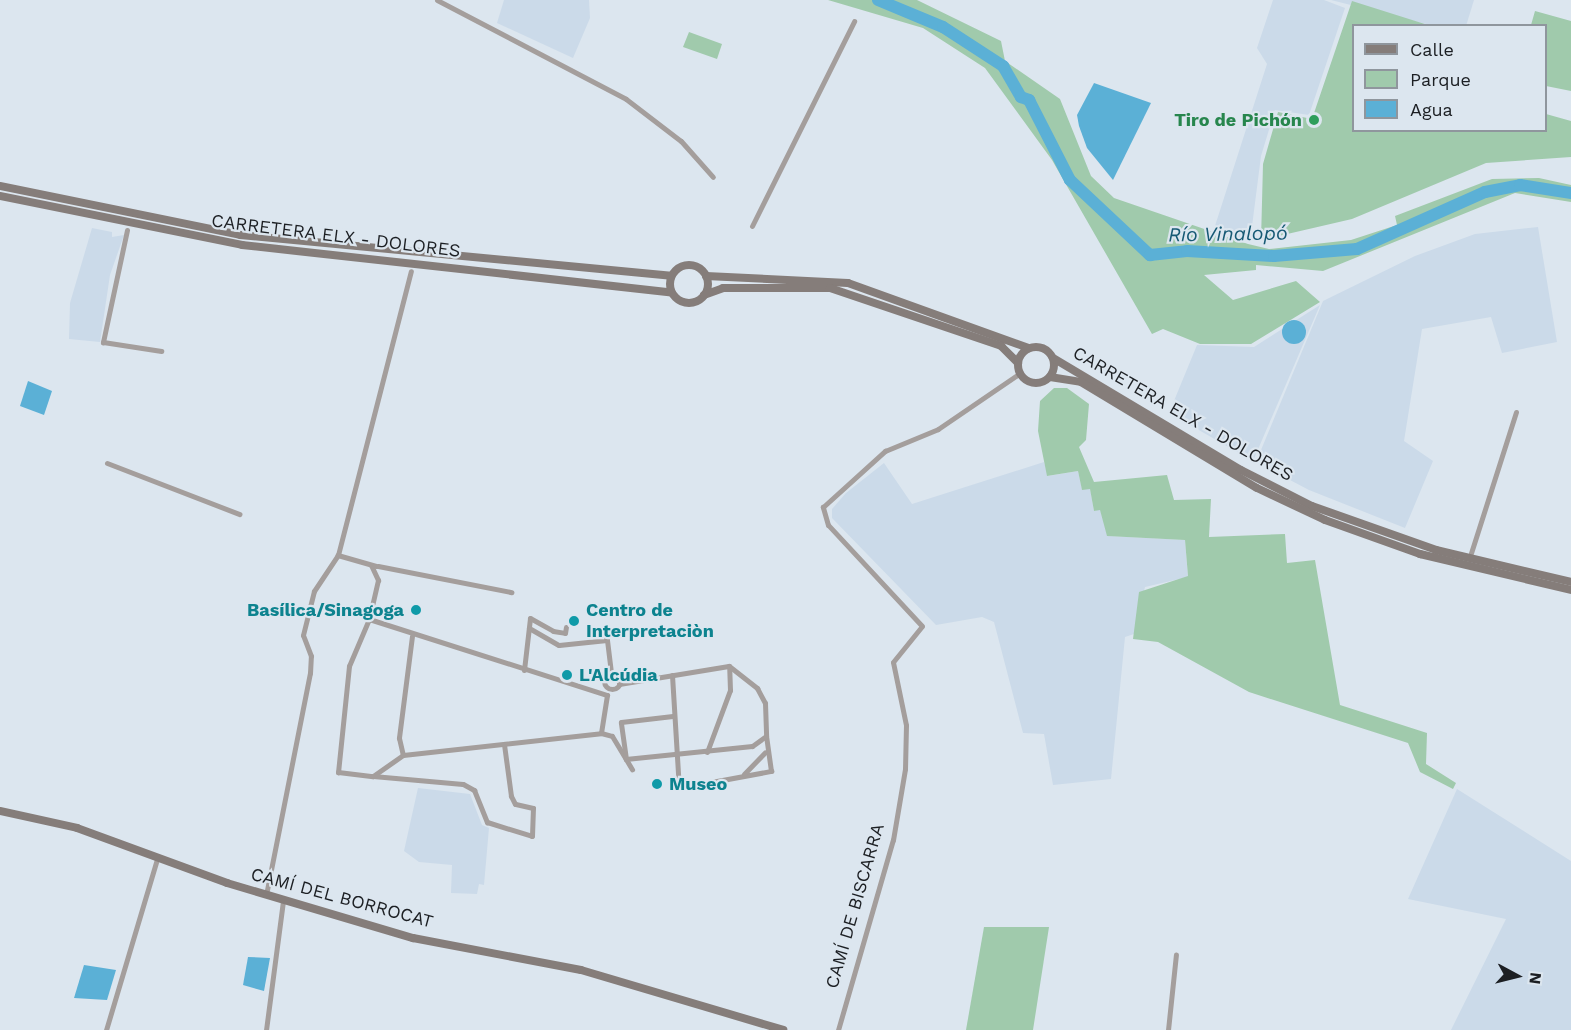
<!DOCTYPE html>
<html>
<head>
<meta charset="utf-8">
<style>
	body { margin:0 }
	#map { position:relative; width:1571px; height:1030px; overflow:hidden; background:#dce6ef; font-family:"Work Sans",sans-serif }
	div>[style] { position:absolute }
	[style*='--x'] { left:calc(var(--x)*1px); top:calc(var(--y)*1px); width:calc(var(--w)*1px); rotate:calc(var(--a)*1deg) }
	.built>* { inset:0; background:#cbdae9 }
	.green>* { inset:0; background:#a0caac }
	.water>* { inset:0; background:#5bb0d6 }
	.round { border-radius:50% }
	.river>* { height:12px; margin:-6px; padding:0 6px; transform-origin:6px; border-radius:6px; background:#5bb0d6 }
	.street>* { height:5px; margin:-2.5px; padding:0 2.5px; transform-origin:2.5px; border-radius:2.5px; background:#a49e9c }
	.street>.ring { margin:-2.5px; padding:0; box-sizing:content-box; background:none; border:5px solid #a49e9c; border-radius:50% }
	.secondary>* { height:8px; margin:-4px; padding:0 4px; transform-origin:4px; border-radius:4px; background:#857d7a }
	.secondary>.ring { margin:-4px; padding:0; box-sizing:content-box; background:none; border:8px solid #857d7a; border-radius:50% }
	.dots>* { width:16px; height:16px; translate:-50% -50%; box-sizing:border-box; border:3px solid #dce6ef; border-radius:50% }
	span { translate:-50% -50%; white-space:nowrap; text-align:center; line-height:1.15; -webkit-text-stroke:4.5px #dce6ef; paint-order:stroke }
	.leisure-label { font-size:18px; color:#27864d; font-weight:700 }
	.right { translate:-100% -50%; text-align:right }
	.street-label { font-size:18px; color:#1c1f23 }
	.culture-label { font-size:18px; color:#0d838f; font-weight:700 }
	.left { translate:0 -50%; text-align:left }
	.water-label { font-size:20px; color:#165974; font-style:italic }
	.legend { position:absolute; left:1352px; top:24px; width:195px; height:108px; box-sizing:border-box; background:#dce6ef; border:2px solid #8f969d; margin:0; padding:8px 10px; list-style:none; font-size:18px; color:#1c1f23 }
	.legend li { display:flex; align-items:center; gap:12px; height:30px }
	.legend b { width:30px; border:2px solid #8f969d }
	.north { position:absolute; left:1487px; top:946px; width:60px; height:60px; -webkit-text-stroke:4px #dce6ef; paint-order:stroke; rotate:97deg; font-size:16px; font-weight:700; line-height:24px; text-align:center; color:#1c1f23 }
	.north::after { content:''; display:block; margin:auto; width:21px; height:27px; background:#1c1f23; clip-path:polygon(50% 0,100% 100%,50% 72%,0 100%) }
</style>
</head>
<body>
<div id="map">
	<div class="built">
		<div style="clip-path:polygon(504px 0,589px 0,590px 18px,573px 58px,497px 23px)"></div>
		<div style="clip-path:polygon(1273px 0,1324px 0,1345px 8px,1309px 115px,1275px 110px,1261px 156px,1250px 242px,1214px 229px,1267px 64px,1257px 48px)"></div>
		<div style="clip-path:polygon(1331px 0,1474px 0,1466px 26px,1430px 25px)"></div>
		<div style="clip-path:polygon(1538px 227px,1557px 342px,1502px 353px,1491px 317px,1422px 329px,1404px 441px,1433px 461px,1405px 528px,1309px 490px,1256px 462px,1323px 301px,1415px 256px,1475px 234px)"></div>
		<div style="clip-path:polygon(92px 228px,112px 232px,112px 237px,124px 235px,110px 275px,100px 342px,69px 339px,70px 303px)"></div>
		<div style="clip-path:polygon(1320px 305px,1253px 461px,1169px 413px,1197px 345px,1254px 347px)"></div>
		<div style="clip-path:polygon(1044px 462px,1048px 476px,1078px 471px,1082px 489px,1090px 488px,1094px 511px,1100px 509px,1108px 536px,1185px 540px,1188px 577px,1145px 587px,1134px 634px,1125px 637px,1111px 779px,1053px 785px,1044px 734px,1023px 733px,994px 622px,982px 617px,936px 625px,832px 518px,832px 509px,846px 493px,884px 463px,912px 504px)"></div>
		<div style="clip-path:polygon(418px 788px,470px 794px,482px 825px,489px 828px,484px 885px,479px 884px,477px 894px,451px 893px,452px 865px,419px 862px,404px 851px)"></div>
		<div style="clip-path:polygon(1457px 789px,1571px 861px,1571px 1030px,1451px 1030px,1506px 919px,1408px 899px)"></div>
	</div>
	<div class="green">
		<div style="clip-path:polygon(828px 0,917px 0,1001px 41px,1005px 61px,1060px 99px,1091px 176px,1114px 198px,1248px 244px,1269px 249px,1351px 240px,1397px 225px,1395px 216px,1492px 179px,1539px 178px,1571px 185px,1571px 202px,1515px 193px,1323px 271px,1256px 265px,1256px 270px,1204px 275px,1233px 300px,1296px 281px,1320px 302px,1251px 344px,1200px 344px,1163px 329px,1152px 334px,1052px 160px,985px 68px,923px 28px)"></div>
		<div style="clip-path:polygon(1352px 1px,1428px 25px,1354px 26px,1354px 130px,1546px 130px,1546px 114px,1571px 121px,1571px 157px,1486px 163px,1352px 219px,1261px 240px,1263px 164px,1278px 112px,1312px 119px)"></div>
		<div style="clip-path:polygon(1535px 11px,1571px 21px,1571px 91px,1546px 86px,1546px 26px,1531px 25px)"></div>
		<div style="clip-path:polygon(689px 32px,722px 44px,717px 59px,683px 47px)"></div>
		<div style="clip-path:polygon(1054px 388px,1067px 388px,1089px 404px,1086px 440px,1079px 447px,1094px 482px,1167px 475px,1174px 500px,1211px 499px,1209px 537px,1285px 534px,1287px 563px,1315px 560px,1340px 705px,1427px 733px,1426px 764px,1456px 783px,1453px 789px,1420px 772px,1408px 743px,1249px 692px,1158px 642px,1133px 639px,1139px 592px,1188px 576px,1185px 540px,1107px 536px,1100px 510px,1094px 511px,1090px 489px,1082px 490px,1078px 471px,1047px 476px,1038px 431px,1040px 401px)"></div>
		<div style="clip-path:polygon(984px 927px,1049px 927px,1033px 1030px,966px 1030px)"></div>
	</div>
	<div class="water">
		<div style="clip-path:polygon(1094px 83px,1151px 103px,1113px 180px,1087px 148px,1079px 126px,1077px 115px)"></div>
		<div class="round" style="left:1282px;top:320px;width:24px;height:24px"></div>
		<div style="clip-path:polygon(28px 381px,52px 391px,44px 415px,20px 406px)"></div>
		<div style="clip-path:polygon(248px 957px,270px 958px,264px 991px,243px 985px)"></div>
		<div style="clip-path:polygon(84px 965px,116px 970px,107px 1000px,74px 998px)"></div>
	</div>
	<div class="river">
		<div style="--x:878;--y:0;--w:70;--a:22.6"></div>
		<div style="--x:943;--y:27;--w:72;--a:33"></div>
		<div style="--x:1003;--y:66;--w:36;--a:60"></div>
		<div style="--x:1021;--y:97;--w:9;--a:21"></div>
		<div style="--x:1029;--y:100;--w:90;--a:62.9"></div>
		<div style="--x:1070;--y:180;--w:110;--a:43.2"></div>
		<div style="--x:1150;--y:255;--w:37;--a:-6"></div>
		<div style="--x:1187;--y:251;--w:87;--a:3.3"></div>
		<div style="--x:1274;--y:256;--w:83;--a:-4.8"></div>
		<div style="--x:1357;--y:249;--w:140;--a:-24"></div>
		<div style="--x:1485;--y:192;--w:36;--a:-11"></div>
		<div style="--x:1520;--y:185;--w:52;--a:8.9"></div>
	</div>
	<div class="street">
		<div style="--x:437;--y:0;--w:213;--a:27.6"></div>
		<div style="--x:626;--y:99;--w:69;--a:37.4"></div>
		<div style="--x:681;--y:141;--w:48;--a:48.4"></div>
		<div style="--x:752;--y:226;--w:229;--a:-63.5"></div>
		<div style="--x:127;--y:230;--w:115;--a:102.1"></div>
		<div style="--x:103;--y:342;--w:59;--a:8.8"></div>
		<div style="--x:107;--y:463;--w:142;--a:21.1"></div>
		<div style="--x:1471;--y:553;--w:148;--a:-72.3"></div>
		<div style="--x:371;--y:565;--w:17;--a:65"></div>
		<div style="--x:378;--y:580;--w:40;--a:103"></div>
		<div style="--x:369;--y:619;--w:250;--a:17.7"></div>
		<div style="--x:607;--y:695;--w:38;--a:99"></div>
		<div style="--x:601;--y:733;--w:11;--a:15"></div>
		<div style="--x:612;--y:736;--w:39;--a:59"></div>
		<div style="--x:376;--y:566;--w:40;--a:-164"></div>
		<div style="--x:338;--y:555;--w:293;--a:-75.6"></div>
		<div style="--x:378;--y:566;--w:136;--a:11.1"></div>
		<div style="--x:369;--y:619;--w:51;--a:113.1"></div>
		<div style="--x:349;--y:666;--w:107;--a:95.9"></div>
		<div style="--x:338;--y:772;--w:35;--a:7"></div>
		<div style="--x:373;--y:776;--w:37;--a:-35"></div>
		<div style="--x:529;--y:628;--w:34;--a:30"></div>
		<div style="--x:559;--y:645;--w:48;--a:-5.9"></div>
		<div style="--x:607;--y:640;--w:33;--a:83"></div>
		<div style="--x:412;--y:636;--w:103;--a:97.3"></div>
		<div style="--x:399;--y:738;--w:17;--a:77"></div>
		<div style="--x:403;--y:755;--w:199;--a:-6.3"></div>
		<div style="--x:524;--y:670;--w:52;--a:-83.4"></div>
		<div style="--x:530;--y:618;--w:26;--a:29"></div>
		<div style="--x:553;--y:631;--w:12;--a:9"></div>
		<div style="--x:565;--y:633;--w:6;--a:-81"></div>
		<div class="ring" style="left:604px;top:673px;width:11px;height:11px"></div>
		<div style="--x:672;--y:675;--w:113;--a:86.5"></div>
		<div style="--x:679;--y:788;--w:94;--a:-10.5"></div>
		<div style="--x:771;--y:771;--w:34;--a:-98"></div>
		<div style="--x:619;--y:684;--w:111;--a:-9.3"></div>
		<div style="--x:729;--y:666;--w:36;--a:38"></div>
		<div style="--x:757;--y:688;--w:17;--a:62"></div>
		<div style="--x:765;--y:703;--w:33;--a:88"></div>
		<div style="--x:766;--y:736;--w:17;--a:144"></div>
		<div style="--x:752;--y:746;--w:127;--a:174.1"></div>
		<div style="--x:626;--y:759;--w:37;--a:-98"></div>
		<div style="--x:621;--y:722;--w:52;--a:-6.6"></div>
		<div style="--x:707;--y:752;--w:66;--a:-69.6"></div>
		<div style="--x:730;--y:690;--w:24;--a:-92"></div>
		<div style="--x:744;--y:774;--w:30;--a:-46"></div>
		<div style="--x:373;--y:776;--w:90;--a:5.1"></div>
		<div style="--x:463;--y:784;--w:13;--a:29"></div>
		<div style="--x:474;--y:790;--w:35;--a:68"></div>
		<div style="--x:487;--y:822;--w:47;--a:17.3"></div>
		<div style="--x:532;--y:836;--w:28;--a:-88"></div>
		<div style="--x:533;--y:808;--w:18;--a:-167"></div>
		<div style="--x:515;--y:804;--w:9;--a:-117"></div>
		<div style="--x:511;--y:796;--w:52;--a:-97.7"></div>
		<div style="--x:266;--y:895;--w:226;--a:-78.8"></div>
		<div style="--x:310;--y:673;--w:17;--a:-87"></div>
		<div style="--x:311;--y:656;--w:22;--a:-111"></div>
		<div style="--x:303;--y:635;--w:45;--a:-76"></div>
		<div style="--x:314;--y:591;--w:43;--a:-56.3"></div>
		<div style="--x:106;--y:1030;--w:178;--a:-73.4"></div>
		<div style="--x:266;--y:1030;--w:131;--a:-82.5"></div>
		<div style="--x:838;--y:1030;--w:198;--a:-73.9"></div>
		<div style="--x:893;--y:840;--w:72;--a:-80.4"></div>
		<div style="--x:905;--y:769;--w:44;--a:-88.7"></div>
		<div style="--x:906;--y:725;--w:64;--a:-101.7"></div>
		<div style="--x:893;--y:662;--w:46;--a:-51.1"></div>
		<div style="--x:922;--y:626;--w:138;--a:-132.9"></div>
		<div style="--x:828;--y:525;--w:19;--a:-106"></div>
		<div style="--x:823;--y:507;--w:84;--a:-42.1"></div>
		<div style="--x:885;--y:451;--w:57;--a:-22.5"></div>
		<div style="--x:938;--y:429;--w:99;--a:-34.3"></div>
		<div style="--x:1168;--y:1030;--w:76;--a:-84"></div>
	</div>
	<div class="secondary">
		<div style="--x:0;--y:186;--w:245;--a:11.5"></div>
		<div style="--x:240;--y:235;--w:433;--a:5.4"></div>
		<div style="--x:0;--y:196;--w:247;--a:11.4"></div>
		<div style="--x:242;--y:245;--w:432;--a:6.3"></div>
		<div class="ring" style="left:670px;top:265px;width:30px;height:30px"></div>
		<div style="--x:706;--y:276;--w:142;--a:2.8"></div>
		<div style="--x:848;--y:283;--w:192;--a:19.8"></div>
		<div style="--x:704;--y:295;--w:20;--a:-20"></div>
		<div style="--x:723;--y:288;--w:107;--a:0"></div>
		<div style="--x:830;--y:288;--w:181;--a:18.7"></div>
		<div style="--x:1001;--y:346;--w:24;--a:45"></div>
		<div class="ring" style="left:1018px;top:347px;width:28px;height:28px"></div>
		<div style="--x:1053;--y:358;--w:219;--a:30.8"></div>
		<div style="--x:1241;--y:470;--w:80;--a:26.9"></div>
		<div style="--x:1312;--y:506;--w:132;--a:19.5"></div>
		<div style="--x:1436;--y:550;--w:139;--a:13.3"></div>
		<div style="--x:1050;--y:377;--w:31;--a:9"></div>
		<div style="--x:1081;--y:382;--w:205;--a:31.1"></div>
		<div style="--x:1257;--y:488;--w:75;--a:25.2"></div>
		<div style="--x:1325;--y:520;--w:101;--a:19.7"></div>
		<div style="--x:1420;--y:554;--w:155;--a:13.4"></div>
		<div style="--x:0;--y:811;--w:79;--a:12.4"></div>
		<div style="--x:77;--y:828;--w:160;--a:20.1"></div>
		<div style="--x:227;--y:883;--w:194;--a:16.5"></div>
		<div style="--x:413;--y:938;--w:171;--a:10.8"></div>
		<div style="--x:581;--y:970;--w:211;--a:16.5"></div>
	</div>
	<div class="dots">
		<div style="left:1314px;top:120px;background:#2e9e5b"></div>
		<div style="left:416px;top:610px;background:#0f9aa8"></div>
		<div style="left:574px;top:621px;background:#0f9aa8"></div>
		<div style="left:567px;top:675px;background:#0f9aa8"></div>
		<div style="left:657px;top:784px;background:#0f9aa8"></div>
	</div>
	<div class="leisure-label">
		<span class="right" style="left:1302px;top:120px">Tiro de Pichón</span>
	</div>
	<div class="street-label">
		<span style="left:336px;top:236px;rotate:7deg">CARRETERA ELX - DOLORES</span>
		<span style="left:1183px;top:414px;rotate:30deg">CARRETERA ELX - DOLORES</span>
		<span style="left:342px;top:898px;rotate:15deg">CAMÍ DEL BORROCAT</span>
		<span style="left:855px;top:906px;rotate:-74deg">CAMÍ DE BISCARRA</span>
	</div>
	<div class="culture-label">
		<span class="right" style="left:404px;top:610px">Basílica/Sinagoga</span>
		<span class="left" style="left:586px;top:621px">Centro de<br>Interpretaciòn</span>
		<span class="left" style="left:579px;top:675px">L'Alcúdia</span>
		<span class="left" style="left:669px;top:784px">Museo</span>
	</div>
	<div class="water-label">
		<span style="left:1228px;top:234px;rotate:-1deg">Río Vinalopó</span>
	</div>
	<ul class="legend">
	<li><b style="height:8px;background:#857d7a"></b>Calle</li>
	<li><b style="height:16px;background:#a0caac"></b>Parque</li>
	<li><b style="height:16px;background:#5bb0d6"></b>Agua</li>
	</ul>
	<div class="north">N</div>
</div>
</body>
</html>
